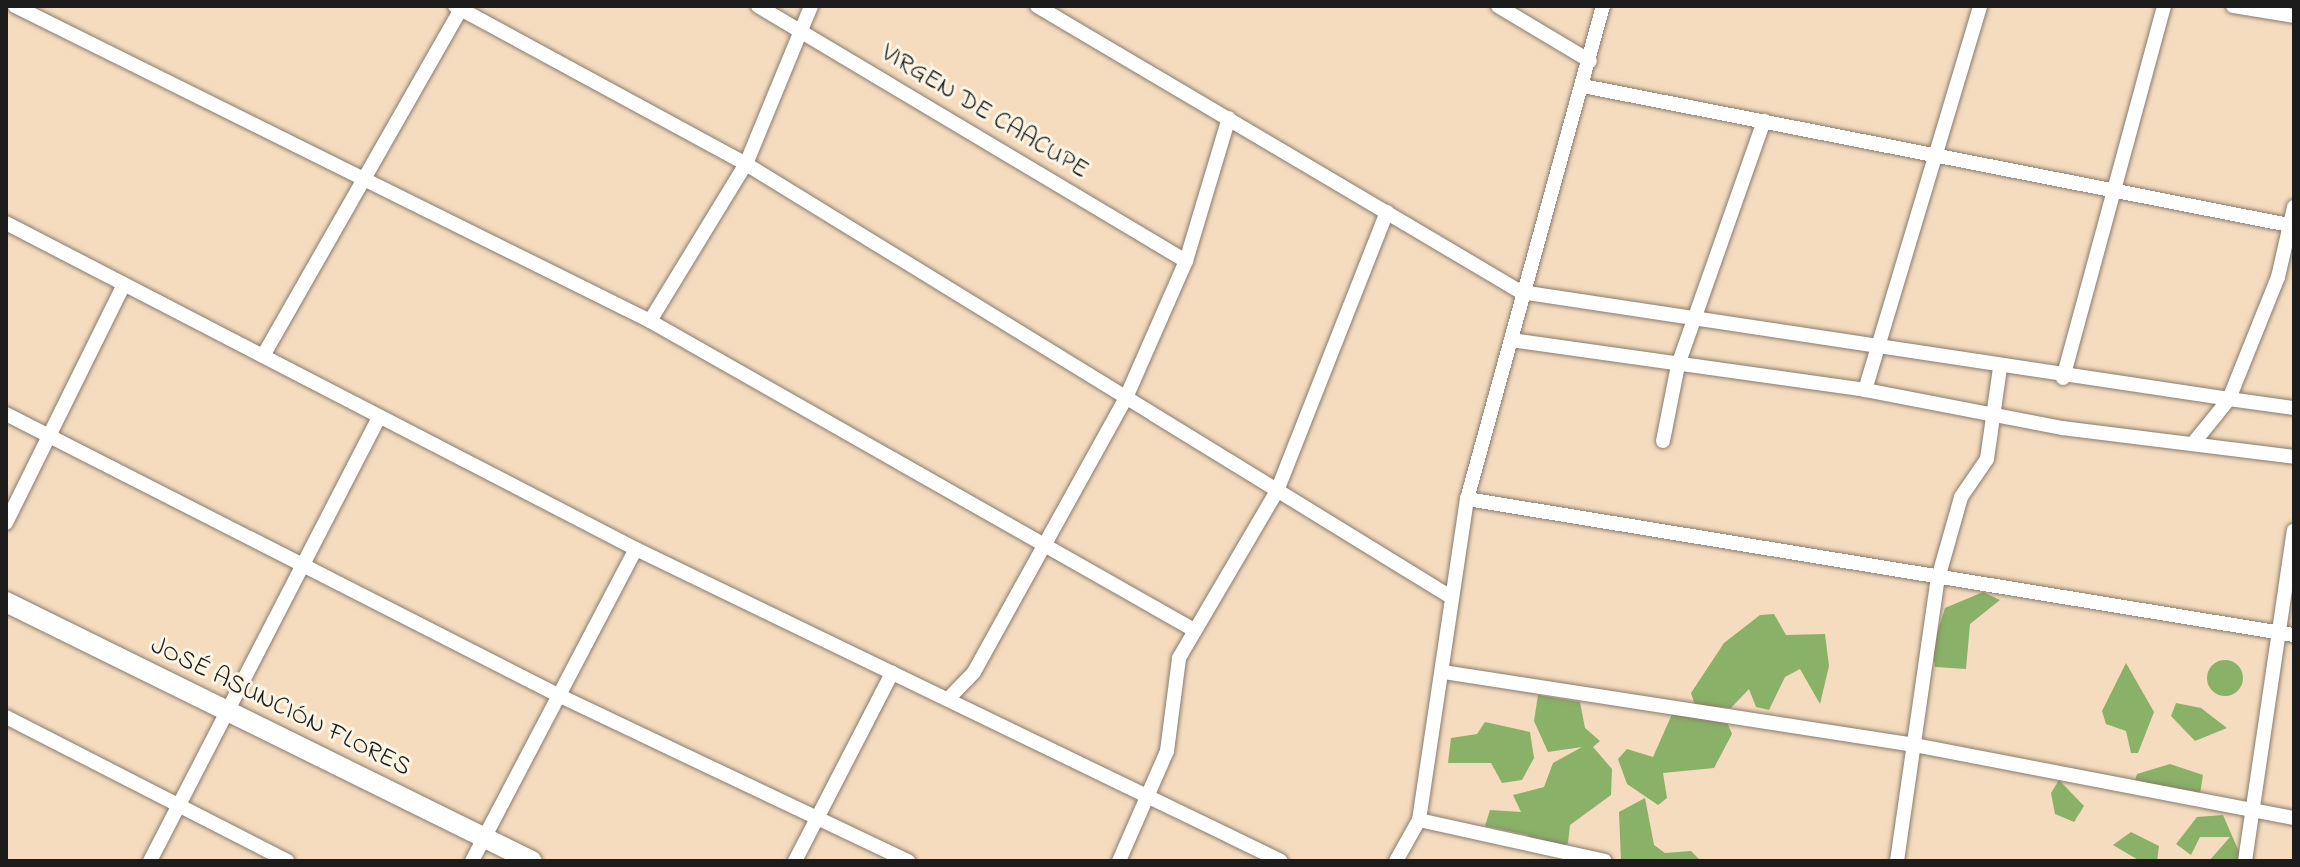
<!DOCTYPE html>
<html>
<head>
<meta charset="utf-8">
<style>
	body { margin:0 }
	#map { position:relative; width:2300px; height:867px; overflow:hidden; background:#f5dcbf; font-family:"Indie Flower",sans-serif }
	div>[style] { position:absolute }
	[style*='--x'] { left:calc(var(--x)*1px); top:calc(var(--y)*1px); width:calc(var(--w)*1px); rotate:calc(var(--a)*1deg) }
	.forest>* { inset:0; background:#89b167 }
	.round { border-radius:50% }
	.roads { filter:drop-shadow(0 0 2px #887c6e) drop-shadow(0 0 2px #887c6e) }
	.street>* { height:14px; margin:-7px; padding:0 7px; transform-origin:7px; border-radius:7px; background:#fff }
	.secondary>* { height:20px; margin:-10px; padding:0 10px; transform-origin:10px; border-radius:10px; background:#fff }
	span { translate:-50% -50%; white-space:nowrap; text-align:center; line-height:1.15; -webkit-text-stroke:6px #fcf5e5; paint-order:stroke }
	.street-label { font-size:26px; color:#1c1c1c }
	.frame { position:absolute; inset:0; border:8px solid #1c1c1c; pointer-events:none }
</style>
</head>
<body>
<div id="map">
	<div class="forest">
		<div style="clip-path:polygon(1983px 592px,2000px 600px,1970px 624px,1966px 669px,1935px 667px,1932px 650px,1945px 608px)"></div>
		<div style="clip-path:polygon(1774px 614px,1786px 635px,1825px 634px,1829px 666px,1820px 704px,1800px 669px,1785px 677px,1769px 710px,1756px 707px,1749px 689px,1731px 708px,1695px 705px,1691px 693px,1724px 643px,1760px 615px)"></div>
		<div class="round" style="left:2207px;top:660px;width:36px;height:36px"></div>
		<div style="clip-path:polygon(2126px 663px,2154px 712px,2138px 753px,2131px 753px,2126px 731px,2106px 724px,2102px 711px)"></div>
		<div style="clip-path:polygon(1538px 695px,1580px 702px,1585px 728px,1600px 741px,1593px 747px,1612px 769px,1611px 795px,1570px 825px,1568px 843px,1556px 857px,1527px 835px,1485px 826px,1490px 810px,1521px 812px,1513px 795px,1544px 787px,1553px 763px,1582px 747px,1548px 752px,1534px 721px)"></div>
		<div style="clip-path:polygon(2176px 703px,2201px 708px,2227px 728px,2195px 741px,2171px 716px)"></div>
		<div style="clip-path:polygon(1673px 712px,1727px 722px,1732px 734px,1714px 768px,1663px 773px,1667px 798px,1658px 805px,1627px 784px,1618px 759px,1627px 749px,1653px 757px)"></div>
		<div style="clip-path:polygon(1485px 722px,1530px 732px,1534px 758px,1522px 780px,1502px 783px,1491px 763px,1448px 763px,1451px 738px,1477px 734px)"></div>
		<div style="clip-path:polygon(2170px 764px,2203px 775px,2200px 794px,2133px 786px,2137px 774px)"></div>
		<div style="clip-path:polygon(2059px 780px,2084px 806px,2074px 822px,2055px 814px,2051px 793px)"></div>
		<div style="clip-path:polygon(1645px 798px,1654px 845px,1665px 853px,1691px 851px,1701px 861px,1621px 861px,1619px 812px)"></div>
		<div style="clip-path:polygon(2223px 815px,2243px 861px,2209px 861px,2230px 837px,2200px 837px,2191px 855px,2176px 844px,2197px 817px)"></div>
		<div style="clip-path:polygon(2131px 832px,2159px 846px,2157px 861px,2140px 861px,2113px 845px)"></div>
	</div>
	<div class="roads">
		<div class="street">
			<div style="--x:15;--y:6;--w:709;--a:26.38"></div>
			<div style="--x:650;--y:321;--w:626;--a:29.6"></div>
			<div style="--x:455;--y:6;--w:331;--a:28.5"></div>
			<div style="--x:746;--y:164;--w:827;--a:31.56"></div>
			<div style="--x:758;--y:6;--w:498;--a:30.8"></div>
			<div style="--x:1037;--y:6;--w:562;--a:30.58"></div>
			<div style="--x:1521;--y:292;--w:716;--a:8.59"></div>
			<div style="--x:2229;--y:399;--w:131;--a:-68.1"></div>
			<div style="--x:2278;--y:277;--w:72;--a:-77.1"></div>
			<div style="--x:1498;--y:6;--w:107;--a:30.9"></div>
			<div style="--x:2233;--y:6;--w:62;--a:9.3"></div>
			<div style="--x:1583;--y:86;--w:725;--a:11.14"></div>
			<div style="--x:6;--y:223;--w:709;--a:27.36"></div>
			<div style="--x:636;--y:549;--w:716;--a:25.81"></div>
			<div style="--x:650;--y:321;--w:184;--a:-58.6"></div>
			<div style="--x:746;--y:164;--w:171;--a:-67.6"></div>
			<div style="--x:1511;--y:340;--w:358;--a:8"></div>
			<div style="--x:1865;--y:390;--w:201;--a:10.9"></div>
			<div style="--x:2062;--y:428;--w:234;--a:7.1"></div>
			<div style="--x:263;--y:356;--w:403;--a:-60.3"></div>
			<div style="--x:2063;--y:378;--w:385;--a:-74.8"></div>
			<div style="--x:1865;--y:390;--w:401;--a:-73.3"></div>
			<div style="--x:6;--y:414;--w:617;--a:26.98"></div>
			<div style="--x:556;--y:694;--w:390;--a:25.4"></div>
			<div style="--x:1663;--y:441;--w:77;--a:-78.8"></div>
			<div style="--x:1678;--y:365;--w:259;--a:-70.6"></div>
			<div style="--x:2195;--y:441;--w:54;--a:-51"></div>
			<div style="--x:2229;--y:399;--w:66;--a:7.9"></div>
			<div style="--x:1467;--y:499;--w:838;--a:9.34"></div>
			<div style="--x:6;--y:523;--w:264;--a:-63.7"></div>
			<div style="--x:1443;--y:672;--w:472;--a:8.8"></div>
			<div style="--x:1909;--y:744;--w:392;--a:10.9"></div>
			<div style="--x:951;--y:696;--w:33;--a:-46"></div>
			<div style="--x:974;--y:672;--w:311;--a:-61"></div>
			<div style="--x:1125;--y:400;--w:152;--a:-66.3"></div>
			<div style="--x:1186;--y:261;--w:149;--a:-73.3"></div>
			<div style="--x:6;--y:717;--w:316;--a:27.1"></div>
			<div style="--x:1419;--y:820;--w:190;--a:12.4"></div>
			<div style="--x:150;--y:861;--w:500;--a:-62.7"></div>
			<div style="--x:472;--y:861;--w:352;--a:-62.3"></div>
			<div style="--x:795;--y:861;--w:212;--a:-62.7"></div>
			<div style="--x:1119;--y:861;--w:120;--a:-66.4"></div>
			<div style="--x:1167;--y:751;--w:94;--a:-82.6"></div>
			<div style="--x:1179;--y:658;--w:194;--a:-59.6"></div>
			<div style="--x:1277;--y:491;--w:300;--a:-68.5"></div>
			<div style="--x:1396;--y:861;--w:47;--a:-60.7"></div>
			<div style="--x:1419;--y:820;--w:325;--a:-81.5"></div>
			<div style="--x:1467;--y:499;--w:511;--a:-74.58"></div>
			<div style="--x:1897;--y:861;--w:282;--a:-81.8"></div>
			<div style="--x:1937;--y:582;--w:88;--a:-74.2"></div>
			<div style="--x:1961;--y:497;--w:46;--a:-55.6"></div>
			<div style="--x:1987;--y:459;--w:92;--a:-81.9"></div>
			<div style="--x:2245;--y:861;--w:334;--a:-81.6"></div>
		</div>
		<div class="secondary">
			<div style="--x:6;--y:602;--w:586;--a:26.22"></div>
		</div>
	</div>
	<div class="street-label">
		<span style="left:984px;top:113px;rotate:31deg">VIRGEN DE CAACUPE</span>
		<span style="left:280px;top:708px;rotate:26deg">JOSÉ ASUNCIÓN FLORES</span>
	</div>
	<div class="frame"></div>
</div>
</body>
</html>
